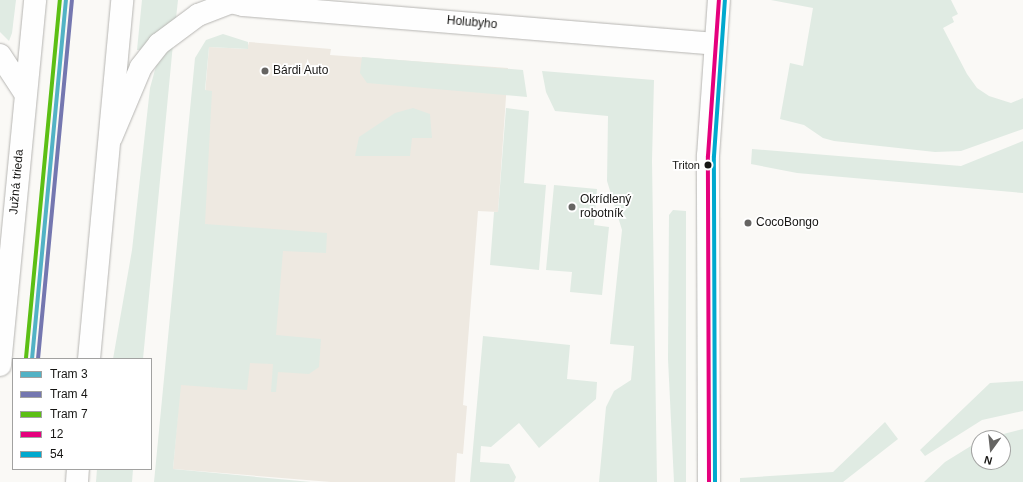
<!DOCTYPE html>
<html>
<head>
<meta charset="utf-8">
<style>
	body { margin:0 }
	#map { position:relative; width:1023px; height:482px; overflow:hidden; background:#faf9f6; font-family:Helvetica,sans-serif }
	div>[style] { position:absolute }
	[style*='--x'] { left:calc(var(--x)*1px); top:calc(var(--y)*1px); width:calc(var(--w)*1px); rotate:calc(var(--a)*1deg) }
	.built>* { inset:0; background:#eee9e1 }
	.green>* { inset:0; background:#e0ebe3 }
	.roads { filter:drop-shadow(0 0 1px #b6b5b2) drop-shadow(0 0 1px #b6b5b2) }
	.minor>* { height:22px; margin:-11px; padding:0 11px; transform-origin:11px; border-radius:11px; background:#fefefe }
	.tertiary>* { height:22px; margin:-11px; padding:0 11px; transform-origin:11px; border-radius:11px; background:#fefefe }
	.bus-1>* { height:4px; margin:-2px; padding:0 2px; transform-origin:2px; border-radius:2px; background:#e5007d }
	.bus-2>* { height:4px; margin:-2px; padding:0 2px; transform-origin:2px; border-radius:2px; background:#00a9ce }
	.tram-1>* { height:4px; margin:-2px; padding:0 2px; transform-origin:2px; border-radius:2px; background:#52b2c5 }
	.tram-2>* { height:4px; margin:-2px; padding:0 2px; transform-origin:2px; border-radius:2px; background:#7477b0 }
	.tram-3>* { height:4px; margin:-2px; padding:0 2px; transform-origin:2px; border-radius:2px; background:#5cbf14 }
	.dots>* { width:11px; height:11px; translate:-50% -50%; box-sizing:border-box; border:2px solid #fff; border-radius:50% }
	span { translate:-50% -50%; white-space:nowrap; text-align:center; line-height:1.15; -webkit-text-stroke:3.5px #fff; paint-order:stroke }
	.bus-label { font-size:11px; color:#171614 }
	.right { translate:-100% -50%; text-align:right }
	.street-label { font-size:12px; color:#171614 }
	.poi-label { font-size:12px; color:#171614 }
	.left { translate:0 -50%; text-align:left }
	.legend { position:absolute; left:12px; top:358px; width:140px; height:112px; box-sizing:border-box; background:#fff; border:1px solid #a2a2a1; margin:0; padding:5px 7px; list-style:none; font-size:12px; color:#171614 }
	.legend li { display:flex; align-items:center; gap:8px; height:20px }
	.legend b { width:20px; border:1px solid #a2a2a1 }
	.north { position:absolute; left:971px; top:430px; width:40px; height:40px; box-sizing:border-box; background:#fff; border:1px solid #a2a2a1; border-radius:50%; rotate:195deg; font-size:11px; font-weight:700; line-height:16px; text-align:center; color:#171614 }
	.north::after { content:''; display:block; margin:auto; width:14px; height:18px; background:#666563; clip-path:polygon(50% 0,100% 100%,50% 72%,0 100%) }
</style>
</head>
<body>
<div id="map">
	<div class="built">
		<div style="clip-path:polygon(249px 42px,331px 49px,330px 55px,508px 68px,498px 212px,478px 211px,463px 405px,467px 406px,463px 454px,457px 453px,455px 482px,331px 482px,173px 469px,209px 47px,247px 49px)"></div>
	</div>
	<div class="green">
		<div style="clip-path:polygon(0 0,16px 0,12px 33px,9px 41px,0 32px)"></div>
		<div style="clip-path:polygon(142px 0,178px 0,176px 18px,143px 50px,137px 50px)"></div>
		<div style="clip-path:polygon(771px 0,951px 0,958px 14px,952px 17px,954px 22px,943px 28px,967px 74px,977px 88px,989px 96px,1011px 103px,1023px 98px,1023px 129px,961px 151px,935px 152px,834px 141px,823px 138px,804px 125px,780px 119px,790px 63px,803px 66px,813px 8px)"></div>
		<div style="clip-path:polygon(223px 34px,248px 42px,248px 49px,209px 47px,205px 90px,212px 91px,205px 224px,327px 233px,326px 253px,283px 251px,276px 335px,321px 339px,319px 367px,309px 374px,278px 372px,276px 392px,271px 392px,273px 364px,250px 363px,247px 390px,181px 385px,173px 469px,311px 482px,154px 482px,195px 58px,206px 40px)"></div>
		<div style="clip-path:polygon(173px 44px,143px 359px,113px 359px,132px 250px,150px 88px,156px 66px)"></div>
		<div style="clip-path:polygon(362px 57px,523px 70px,527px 97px,367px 83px,360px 73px)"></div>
		<div style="clip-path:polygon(542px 71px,654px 80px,652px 161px,657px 482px,599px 482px,606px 407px,614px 391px,631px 380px,634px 346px,610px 344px,622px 230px,607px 181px,608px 116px,555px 111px,546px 92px)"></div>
		<div style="clip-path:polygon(413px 108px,430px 114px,432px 138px,412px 138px,410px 156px,355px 156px,359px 137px,395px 113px)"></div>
		<div style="clip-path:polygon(506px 108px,529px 111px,524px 183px,546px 185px,539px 270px,490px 265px,494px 212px,498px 212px)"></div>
		<div style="clip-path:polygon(1023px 141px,1023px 193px,797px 173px,751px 164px,752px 149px,961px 166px)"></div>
		<div style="clip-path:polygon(554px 185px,597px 189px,594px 225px,609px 227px,602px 295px,570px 292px,572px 272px,546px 270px)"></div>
		<div style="clip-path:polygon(673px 210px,686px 211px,686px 482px,674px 482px,668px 359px,669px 215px)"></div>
		<div style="clip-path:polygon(483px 336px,570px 345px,567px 379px,597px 382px,596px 399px,539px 448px,519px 423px,491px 447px,481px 446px,480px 462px,509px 464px,516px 477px,514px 482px,470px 482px)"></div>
		<div style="clip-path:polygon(1023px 381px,1023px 411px,982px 420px,925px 456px,920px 450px,990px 383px)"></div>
		<div style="clip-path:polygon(885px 422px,898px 439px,843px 482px,740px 482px,740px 478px,833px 472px)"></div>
		<div style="clip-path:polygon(1023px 429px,1023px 482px,924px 482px,945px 462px,979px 441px,979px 462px,1003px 462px,1003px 438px,988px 438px)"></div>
		<div style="clip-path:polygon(97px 469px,133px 469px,132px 482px,96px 482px)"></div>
	</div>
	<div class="roads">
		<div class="minor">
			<div style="--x:223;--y:0;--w:21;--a:14"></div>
			<div style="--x:243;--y:5;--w:474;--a:4.7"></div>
			<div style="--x:0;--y:55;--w:45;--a:56.7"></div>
			<div style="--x:111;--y:138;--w:77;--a:-67.1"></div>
			<div style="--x:141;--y:67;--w:29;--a:-52"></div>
			<div style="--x:159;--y:44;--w:49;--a:-36.6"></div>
			<div style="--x:198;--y:15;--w:34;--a:-21"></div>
		</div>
		<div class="tertiary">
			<div style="--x:89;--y:359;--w:361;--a:-84.7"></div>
			<div style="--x:0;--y:365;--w:367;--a:-84.5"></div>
			<div style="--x:77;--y:482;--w:13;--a:-86"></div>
			<div style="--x:709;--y:482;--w:326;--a:-90.2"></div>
			<div style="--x:708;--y:156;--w:156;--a:-86"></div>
		</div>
	</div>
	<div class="bus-1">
		<div style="--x:709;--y:482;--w:326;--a:-90.2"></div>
		<div style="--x:708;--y:156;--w:156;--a:-86"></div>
	</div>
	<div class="bus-2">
		<div style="--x:715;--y:482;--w:326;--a:-90.2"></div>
		<div style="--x:714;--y:156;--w:156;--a:-86"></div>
	</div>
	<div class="tram-1">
		<div style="--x:32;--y:359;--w:361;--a:-84.6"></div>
	</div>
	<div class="tram-2">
		<div style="--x:38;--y:359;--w:360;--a:-84.6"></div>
	</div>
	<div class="tram-3">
		<div style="--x:26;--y:358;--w:360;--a:-84.6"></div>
	</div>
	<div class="dots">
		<div style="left:265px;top:71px;background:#666563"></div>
		<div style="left:708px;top:165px;background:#171614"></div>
		<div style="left:572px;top:207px;background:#666563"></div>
		<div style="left:748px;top:223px;background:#666563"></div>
	</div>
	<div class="bus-label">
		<span class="right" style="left:700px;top:165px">Triton</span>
	</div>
	<div class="street-label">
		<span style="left:472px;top:23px;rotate:5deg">Holubyho</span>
		<span style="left:17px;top:182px;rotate:-85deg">Južná trieda</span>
	</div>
	<div class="poi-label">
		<span class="left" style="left:273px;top:71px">Bárdi Auto</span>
		<span class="left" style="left:580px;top:207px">Okrídlený<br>robotník</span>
		<span class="left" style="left:756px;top:223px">CocoBongo</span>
	</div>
	<ul class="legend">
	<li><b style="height:5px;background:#52b2c5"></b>Tram 3</li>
	<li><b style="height:5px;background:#7477b0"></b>Tram 4</li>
	<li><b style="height:5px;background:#5cbf14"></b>Tram 7</li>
	<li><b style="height:5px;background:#e5007d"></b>12</li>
	<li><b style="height:5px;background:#00a9ce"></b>54</li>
	</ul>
	<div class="north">N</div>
</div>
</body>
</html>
